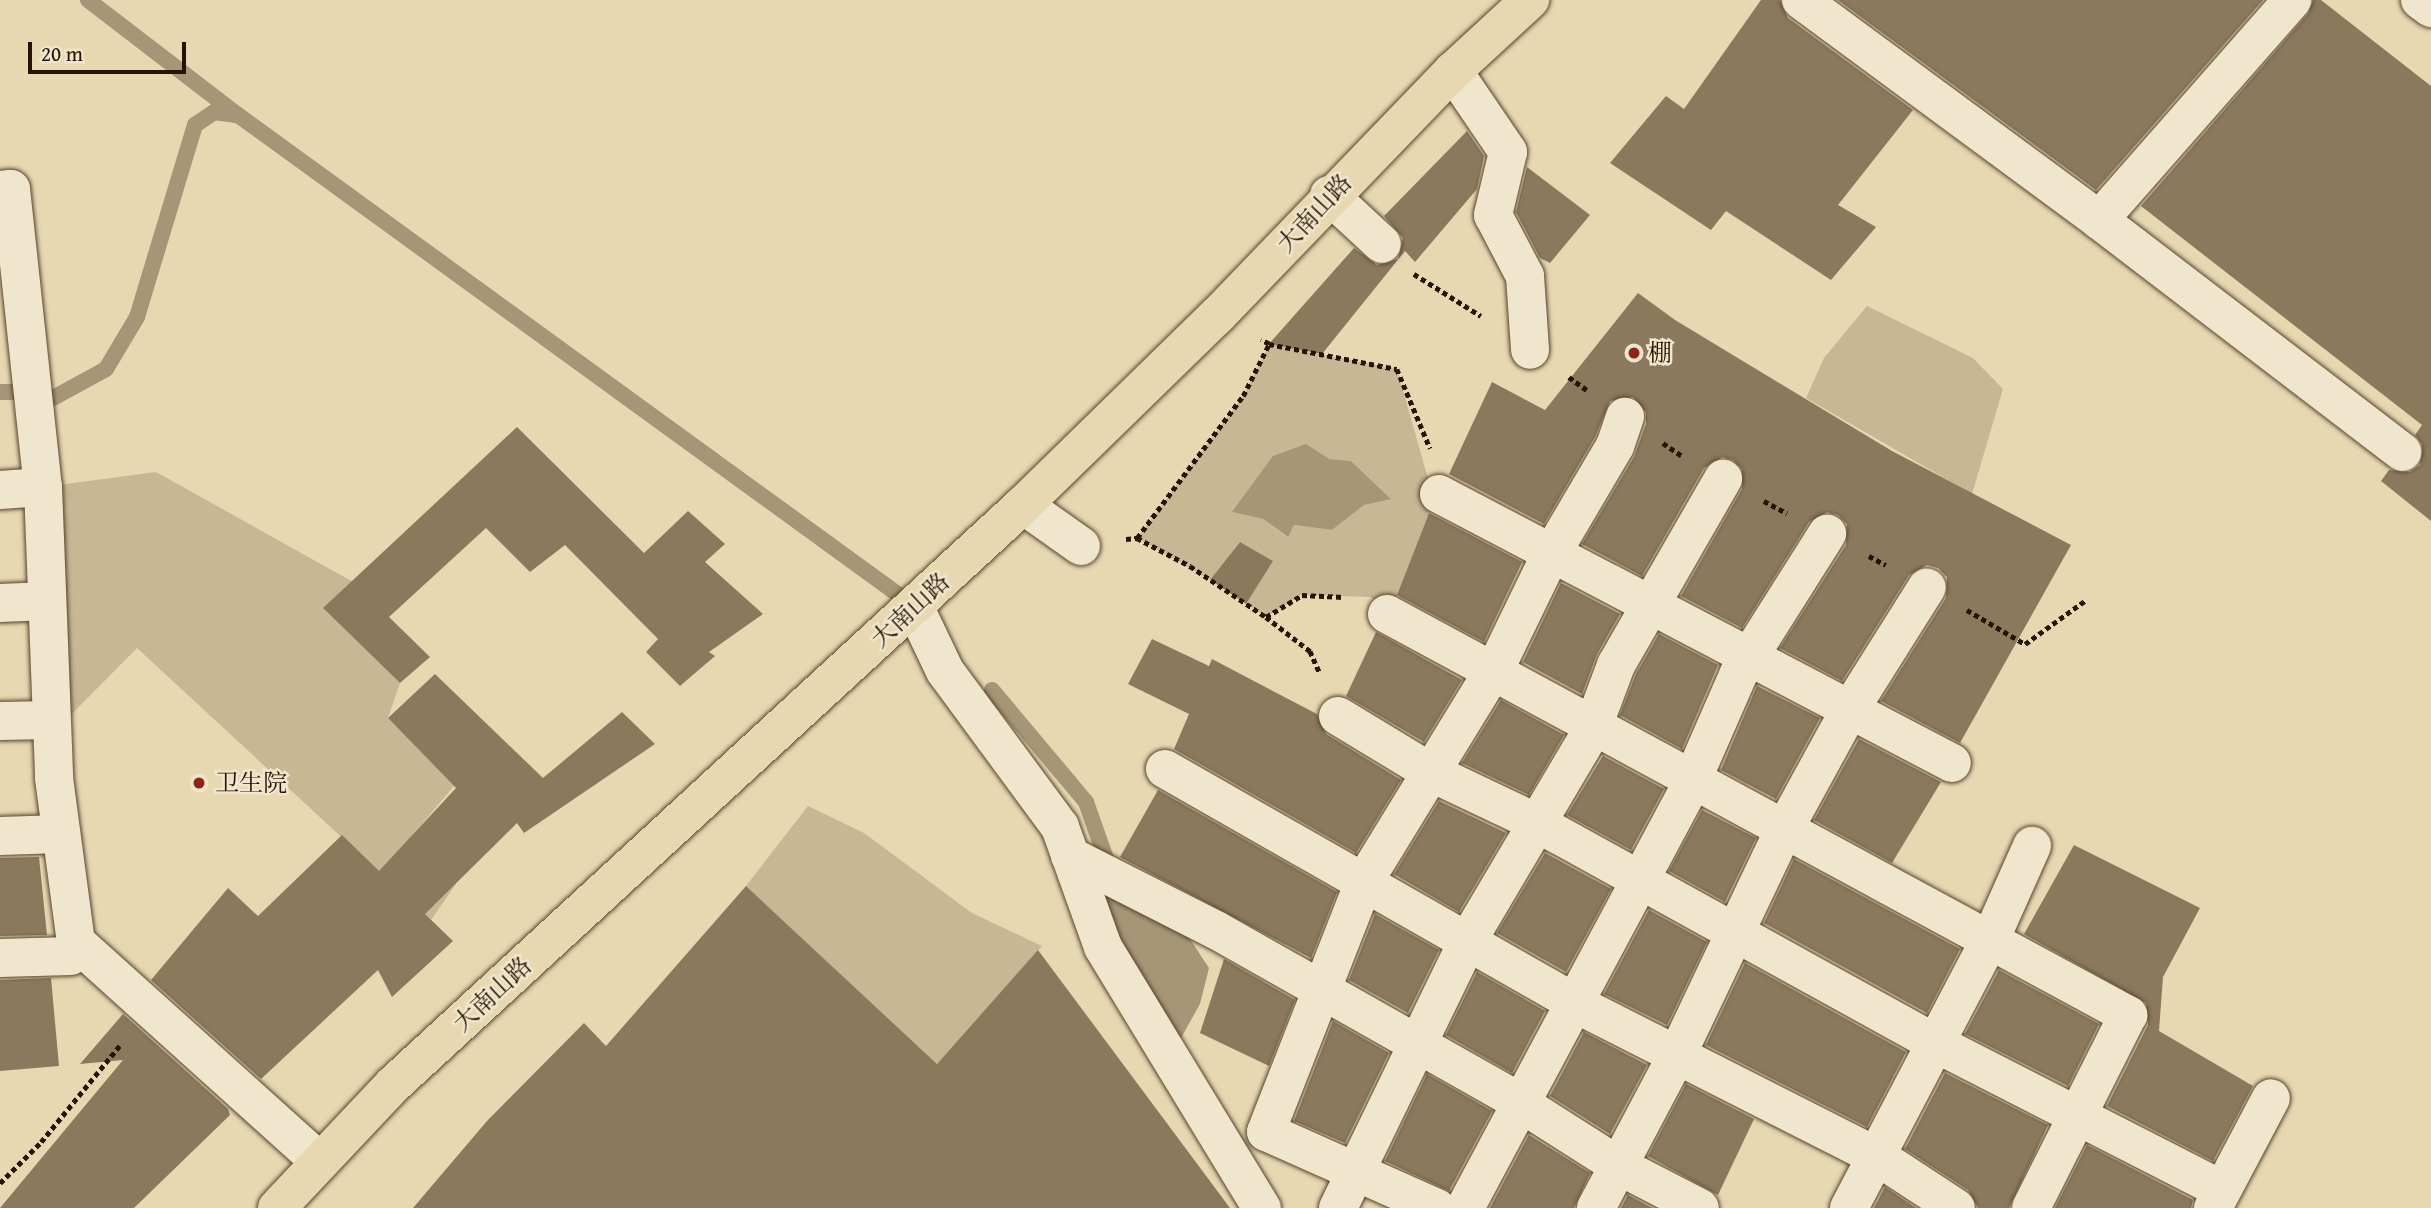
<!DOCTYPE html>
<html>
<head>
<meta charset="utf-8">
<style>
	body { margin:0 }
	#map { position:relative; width:2431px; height:1208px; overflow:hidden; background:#e7d8b2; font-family:"Gentium Book Plus","Noto Serif SC",serif }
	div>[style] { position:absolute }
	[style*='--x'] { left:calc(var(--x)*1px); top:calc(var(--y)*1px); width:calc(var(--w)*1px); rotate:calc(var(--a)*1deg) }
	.green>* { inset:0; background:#c7b794 }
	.water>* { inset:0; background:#a69576 }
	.stream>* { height:16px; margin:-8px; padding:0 8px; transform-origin:8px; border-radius:8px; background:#a69576 }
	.building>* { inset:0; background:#8b795d }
	.path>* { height:4.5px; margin-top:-2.25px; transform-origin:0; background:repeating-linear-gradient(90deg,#281301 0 5px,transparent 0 8.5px) }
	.roads { filter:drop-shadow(0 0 2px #58442d) drop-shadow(0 0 2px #58442d) }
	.minor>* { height:38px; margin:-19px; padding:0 19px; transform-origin:19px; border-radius:19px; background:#efe6cd }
	.major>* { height:38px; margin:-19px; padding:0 19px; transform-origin:19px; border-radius:19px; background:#e7d8b2 }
	.dots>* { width:19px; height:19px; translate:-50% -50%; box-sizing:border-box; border:4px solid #efe6cd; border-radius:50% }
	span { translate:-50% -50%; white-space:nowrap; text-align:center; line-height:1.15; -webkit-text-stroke:5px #efe6cd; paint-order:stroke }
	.street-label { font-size:24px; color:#281301 }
	.poi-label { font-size:24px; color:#281301 }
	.left { translate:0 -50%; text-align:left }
	.scale { position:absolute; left:28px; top:42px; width:158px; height:32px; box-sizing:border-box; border:4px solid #281301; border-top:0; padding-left:9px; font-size:21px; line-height:24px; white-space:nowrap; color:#281301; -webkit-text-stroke:5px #efe6cd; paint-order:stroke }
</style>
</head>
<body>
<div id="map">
	<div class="green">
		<div style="clip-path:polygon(1867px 306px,1973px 358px,2003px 389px,1972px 494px,1806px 398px,1824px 358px)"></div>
		<div style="clip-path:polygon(evenodd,1269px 344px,1397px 369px,1434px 500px,1392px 608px,1370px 597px,1302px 595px,1266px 617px,1246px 604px,1272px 561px,1240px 542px,1210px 580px,1137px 538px,1243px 396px,1269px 344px,1329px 459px,1351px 461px,1390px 498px,1364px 505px,1332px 530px,1294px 525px,1287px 537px,1263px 519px,1232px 512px,1329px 459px)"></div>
		<div style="clip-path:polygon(156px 472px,355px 583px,323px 608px,400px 683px,388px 718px,454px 786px,411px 837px,456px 884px,431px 920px,137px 648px,56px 730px,43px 487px)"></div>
		<div style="clip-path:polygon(808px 806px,864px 833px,972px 913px,1042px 946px,937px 1064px,746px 886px)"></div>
	</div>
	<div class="water">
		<div style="clip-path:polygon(1306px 444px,1329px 459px,1351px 461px,1391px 499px,1364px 505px,1332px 530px,1294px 525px,1288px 537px,1263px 519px,1232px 512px,1273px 456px)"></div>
		<div style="clip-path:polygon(1109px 882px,1186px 933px,1209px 968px,1200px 1004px,1177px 1045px,1150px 1024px,1102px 903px)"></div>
	</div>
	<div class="stream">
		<div style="--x:88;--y:0;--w:189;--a:37.5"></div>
		<div style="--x:238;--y:115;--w:835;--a:35.99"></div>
		<div style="--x:0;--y:392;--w:22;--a:0"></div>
		<div style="--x:53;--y:398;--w:60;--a:-28.7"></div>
		<div style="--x:106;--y:369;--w:61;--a:-59.2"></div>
		<div style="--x:137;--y:317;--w:201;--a:-73.2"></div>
		<div style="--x:195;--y:125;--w:23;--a:-34"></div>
		<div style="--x:214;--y:112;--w:22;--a:8"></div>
		<div style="--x:992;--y:690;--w:146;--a:50"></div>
		<div style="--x:1086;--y:802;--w:72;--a:70.6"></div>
	</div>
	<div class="building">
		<div style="clip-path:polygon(1761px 0,1780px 0,1788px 18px,1913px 110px,1838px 205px,1876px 227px,1831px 280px,1726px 211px,1711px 230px,1610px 163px,1666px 96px,1684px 109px)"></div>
		<div style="clip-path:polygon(1838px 0,2263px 0,2096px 190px)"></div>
		<div style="clip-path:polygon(2313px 0,2321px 0,2431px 86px,2431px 521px,2381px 481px,2389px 470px,2410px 472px,2420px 465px,2422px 444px,2415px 435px,2422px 425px,2141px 206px,2308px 14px)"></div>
		<div style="clip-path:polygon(1467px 131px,1484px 156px,1477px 189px,1415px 262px,1405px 251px,1322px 354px,1269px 344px,1354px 248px,1377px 265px,1398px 259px,1403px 238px,1384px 216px)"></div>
		<div style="clip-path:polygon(1527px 167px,1590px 215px,1550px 263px,1540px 258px,1516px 212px)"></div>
		<div style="clip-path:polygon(1638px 293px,1675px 320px,1892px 451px,2071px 545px,1960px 743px,1881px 701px,1946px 598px,1947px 577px,1938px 568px,1927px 565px,1909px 575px,1842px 681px,1780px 648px,1846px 545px,1847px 524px,1838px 515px,1827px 512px,1809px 522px,1742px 628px,1681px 596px,1742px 489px,1742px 469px,1733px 460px,1722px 457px,1704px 468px,1642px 576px,1582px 544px,1634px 457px,1646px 424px,1646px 412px,1633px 397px,1610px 401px,1595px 437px,1544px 524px,1449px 474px,1492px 382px,1545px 410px)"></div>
		<div style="clip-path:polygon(517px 427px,644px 553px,688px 511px,725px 544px,705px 562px,763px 614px,709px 652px,715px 656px,680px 686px,646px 652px,658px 639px,565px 545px,530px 572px,486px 528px,389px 617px,430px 657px,400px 683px,323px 608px)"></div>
		<div style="clip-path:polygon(1429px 513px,1522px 562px,1484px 642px,1397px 595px)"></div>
		<div style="clip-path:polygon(1240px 542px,1273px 561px,1246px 604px,1210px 580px)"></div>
		<div style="clip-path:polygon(1561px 583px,1620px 614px,1597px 654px,1582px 694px,1523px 662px)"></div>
		<div style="clip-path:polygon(1376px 632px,1462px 680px,1424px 742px,1346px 696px)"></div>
		<div style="clip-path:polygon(1659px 634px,1718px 665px,1682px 749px,1620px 715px,1636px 674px)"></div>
		<div style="clip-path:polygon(1152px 639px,1209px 666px,1212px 659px,1317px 714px,1326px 734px,1401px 780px,1356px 853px,1174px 749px,1189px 714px,1128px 684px)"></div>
		<div style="clip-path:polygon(435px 674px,543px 778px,622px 712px,655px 744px,524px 833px,517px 823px,425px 914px,453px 941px,392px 997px,378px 970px,261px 1079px,151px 980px,228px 888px,258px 916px,342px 835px,379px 871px,456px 788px,388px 718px)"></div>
		<div style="clip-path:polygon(1757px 686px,1820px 718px,1776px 799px,1721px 770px)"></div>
		<div style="clip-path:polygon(1501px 700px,1564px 735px,1529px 795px,1462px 763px)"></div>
		<div style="clip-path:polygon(1859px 739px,1941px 782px,1892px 863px,1814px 820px)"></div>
		<div style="clip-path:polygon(1603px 756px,1664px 789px,1631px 850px,1567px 815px)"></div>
		<div style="clip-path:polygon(1158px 790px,1337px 892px,1311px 958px,1120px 857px)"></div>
		<div style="clip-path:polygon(1439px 801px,1506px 833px,1459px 912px,1394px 874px)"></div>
		<div style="clip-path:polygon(1702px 810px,1756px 838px,1725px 902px,1669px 871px)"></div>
		<div style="clip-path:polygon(2074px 845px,2200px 908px,2163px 977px,2159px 1031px,2253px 1086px,2213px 1161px,2107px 1106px,2148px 1025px,2146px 1003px,2024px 934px)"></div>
		<div style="clip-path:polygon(1545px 853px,1611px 889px,1566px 972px,1497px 933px)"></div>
		<div style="clip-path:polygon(39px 857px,47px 935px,0 936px,0 858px)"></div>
		<div style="clip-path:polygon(1794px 859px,1960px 949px,1927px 1013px,1764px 923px)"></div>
		<div style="clip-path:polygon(746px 886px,937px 1064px,1038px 950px,1230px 1208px,413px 1208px,487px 1121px,584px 1023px,606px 1046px)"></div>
		<div style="clip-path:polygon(1649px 910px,1707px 942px,1667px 1025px,1604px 994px)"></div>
		<div style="clip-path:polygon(1375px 914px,1439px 950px,1408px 1013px,1349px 980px)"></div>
		<div style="clip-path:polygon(1224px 959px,1295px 1000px,1269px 1066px,1200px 1033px)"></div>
		<div style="clip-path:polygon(1745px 963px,1906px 1052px,1867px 1127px,1706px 1045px)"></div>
		<div style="clip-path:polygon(1999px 970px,2099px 1024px,2068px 1086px,1965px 1034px)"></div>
		<div style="clip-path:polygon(1477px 972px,1545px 1011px,1512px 1073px,1446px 1035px)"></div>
		<div style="clip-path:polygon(51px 978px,59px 1066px,0 1071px,0 980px)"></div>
		<div style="clip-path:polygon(123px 1014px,228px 1109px,230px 1115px,134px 1208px,0 1208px,123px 1060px,80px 1064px)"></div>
		<div style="clip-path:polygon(1333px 1021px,1389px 1053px,1345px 1143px,1294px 1121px)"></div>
		<div style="clip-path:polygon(1584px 1032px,1647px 1065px,1610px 1134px,1550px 1096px)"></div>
		<div style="clip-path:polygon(1945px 1073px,2048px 1125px,2009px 1208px,1978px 1208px,1968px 1190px,1905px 1149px)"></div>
		<div style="clip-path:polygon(1427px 1074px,1492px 1111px,1449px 1191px,1385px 1161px)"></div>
		<div style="clip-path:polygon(1686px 1084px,1754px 1119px,1718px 1195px,1648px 1156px)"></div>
		<div style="clip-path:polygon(1529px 1135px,1590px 1173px,1574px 1208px,1490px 1208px)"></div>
		<div style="clip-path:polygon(2087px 1145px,2193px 1200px,2191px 1208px,2055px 1208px)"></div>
		<div style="clip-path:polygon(1885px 1187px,1916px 1208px,1874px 1208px)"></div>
		<div style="clip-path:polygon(1628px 1195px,1652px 1208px,1621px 1208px)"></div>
	</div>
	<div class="path">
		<div style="--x:1414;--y:274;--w:79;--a:32.1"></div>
		<div style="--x:1269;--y:344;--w:130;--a:11.1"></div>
		<div style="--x:1397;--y:369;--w:86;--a:67.3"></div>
		<div style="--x:1569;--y:377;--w:22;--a:36"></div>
		<div style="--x:1663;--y:443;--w:23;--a:34"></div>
		<div style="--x:1764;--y:501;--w:26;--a:28"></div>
		<div style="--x:1137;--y:538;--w:177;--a:-53.3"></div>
		<div style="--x:1243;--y:396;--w:58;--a:-63.4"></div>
		<div style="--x:1269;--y:344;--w:9;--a:-153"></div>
		<div style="--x:1126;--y:539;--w:11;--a:-5"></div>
		<div style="--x:1137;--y:538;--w:60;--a:27.8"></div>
		<div style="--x:1190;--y:566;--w:92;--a:33.9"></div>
		<div style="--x:1266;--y:617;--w:56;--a:37.7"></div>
		<div style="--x:1310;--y:651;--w:24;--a:66"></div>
		<div style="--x:1869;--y:556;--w:19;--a:28"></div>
		<div style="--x:1967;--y:610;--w:67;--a:30.4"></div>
		<div style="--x:2025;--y:644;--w:75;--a:-35.8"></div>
		<div style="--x:1266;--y:617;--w:42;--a:-31.4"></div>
		<div style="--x:1302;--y:595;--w:42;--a:2.7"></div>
		<div style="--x:0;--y:1183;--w:58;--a:-45"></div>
		<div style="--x:41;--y:1142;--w:125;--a:-50.8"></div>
	</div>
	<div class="roads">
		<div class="minor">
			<div style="--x:1801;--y:0;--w:370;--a:36.4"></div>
			<div style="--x:2099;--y:220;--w:382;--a:37.4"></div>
			<div style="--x:2420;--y:0;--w:14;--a:36"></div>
			<div style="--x:1453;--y:71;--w:98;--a:55.8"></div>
			<div style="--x:1508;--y:152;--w:65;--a:103.4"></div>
			<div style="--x:1493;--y:215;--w:69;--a:62.3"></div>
			<div style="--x:1525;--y:276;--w:74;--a:86.1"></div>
			<div style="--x:0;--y:190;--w:11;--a:-5"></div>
			<div style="--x:11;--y:189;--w:300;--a:83.9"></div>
			<div style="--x:43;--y:487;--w:291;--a:87.8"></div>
			<div style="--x:54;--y:778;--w:165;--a:82.4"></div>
			<div style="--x:76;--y:942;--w:327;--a:42"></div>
			<div style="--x:1329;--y:195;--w:72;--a:42.8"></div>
			<div style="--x:2099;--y:220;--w:293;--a:-48.7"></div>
			<div style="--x:0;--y:490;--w:43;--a:-4"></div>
			<div style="--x:1439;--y:494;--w:579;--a:27.67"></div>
			<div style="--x:1023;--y:505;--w:71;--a:35.3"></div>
			<div style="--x:0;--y:603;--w:47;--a:-2.4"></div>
			<div style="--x:914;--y:606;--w:72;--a:64.5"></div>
			<div style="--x:945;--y:671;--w:194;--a:53.6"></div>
			<div style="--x:1060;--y:827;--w:127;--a:70.3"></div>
			<div style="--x:1103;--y:947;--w:306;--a:58.7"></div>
			<div style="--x:1387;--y:614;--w:843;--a:28.42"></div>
			<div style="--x:2128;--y:1015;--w:216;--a:116.7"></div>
			<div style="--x:1338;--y:716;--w:110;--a:31.2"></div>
			<div style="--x:1432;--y:773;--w:114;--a:25.4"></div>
			<div style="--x:1535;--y:822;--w:459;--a:28.9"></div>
			<div style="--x:1937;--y:1044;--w:320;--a:27.1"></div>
			<div style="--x:0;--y:721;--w:51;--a:-1.1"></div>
			<div style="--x:1165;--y:769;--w:482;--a:29.7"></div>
			<div style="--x:1584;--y:1008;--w:330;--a:26.9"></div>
			<div style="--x:1878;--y:1157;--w:93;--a:33.2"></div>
			<div style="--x:0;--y:836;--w:61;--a:-1.9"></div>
			<div style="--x:1070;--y:856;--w:164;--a:26.9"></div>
			<div style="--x:1216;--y:930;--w:333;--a:29.5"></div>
			<div style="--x:1506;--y:1094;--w:134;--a:32.5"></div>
			<div style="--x:1619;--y:1166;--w:91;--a:27.4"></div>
			<div style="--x:0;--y:958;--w:71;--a:-1.6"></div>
			<div style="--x:1338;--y:1208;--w:298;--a:-64.1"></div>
			<div style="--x:1468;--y:940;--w:242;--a:-59.4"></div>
			<div style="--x:1591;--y:732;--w:72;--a:-69.5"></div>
			<div style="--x:1616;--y:665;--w:215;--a:-60.1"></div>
			<div style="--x:1437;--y:1208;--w:187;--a:-156"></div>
			<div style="--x:1266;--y:1132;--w:271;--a:-68.6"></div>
			<div style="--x:1365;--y:880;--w:255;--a:-58.5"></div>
			<div style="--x:1498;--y:663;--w:117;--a:-64.1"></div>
			<div style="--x:1549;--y:558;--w:130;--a:-59.5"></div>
			<div style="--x:1615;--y:446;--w:31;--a:-71"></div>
			<div style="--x:1465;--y:1208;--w:472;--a:-61.9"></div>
			<div style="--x:1687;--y:792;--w:130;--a:-66.4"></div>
			<div style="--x:1739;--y:673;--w:165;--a:-57.7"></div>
			<div style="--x:1596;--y:1208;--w:173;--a:-62.1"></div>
			<div style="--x:1677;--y:1055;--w:251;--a:-64.6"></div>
			<div style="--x:1785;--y:828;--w:133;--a:-61.3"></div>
			<div style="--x:1849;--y:711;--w:146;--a:-57.8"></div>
			<div style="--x:1849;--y:1208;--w:305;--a:-62.3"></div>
			<div style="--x:1991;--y:938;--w:101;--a:-66"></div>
			<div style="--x:2213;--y:1208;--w:124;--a:-62.2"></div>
		</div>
		<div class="major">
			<div style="--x:277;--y:1208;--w:170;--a:-46.7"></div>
			<div style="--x:394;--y:1084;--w:855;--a:-42.63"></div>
			<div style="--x:1023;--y:505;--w:271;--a:-44.3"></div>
			<div style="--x:1217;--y:316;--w:340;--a:-46.1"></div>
			<div style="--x:1453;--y:71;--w:105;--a:-42.7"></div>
		</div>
	</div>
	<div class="dots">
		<div style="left:1634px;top:353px;background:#8f2418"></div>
		<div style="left:199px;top:783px;background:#8f2418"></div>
	</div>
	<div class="street-label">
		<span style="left:1314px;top:213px;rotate:-47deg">大南山路</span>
		<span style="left:910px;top:610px;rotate:-43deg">大南山路</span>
		<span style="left:492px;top:994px;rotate:-43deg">大南山路</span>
	</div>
	<div class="poi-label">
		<span class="left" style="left:1648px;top:353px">棚</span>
		<span class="left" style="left:215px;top:783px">卫生院</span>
	</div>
	<div class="scale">20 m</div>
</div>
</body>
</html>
